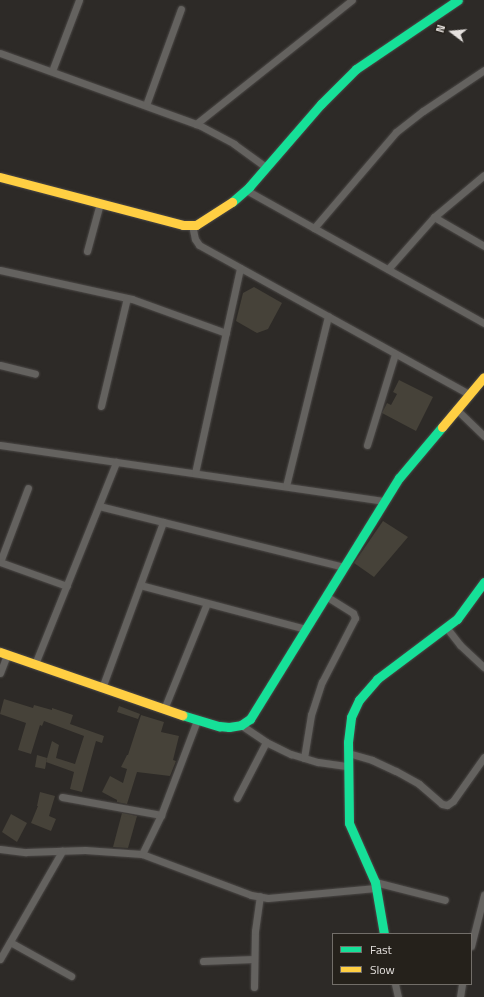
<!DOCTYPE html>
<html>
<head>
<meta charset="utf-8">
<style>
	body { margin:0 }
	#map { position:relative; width:484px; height:997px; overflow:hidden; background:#2d2a27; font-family:"Titillium Web",sans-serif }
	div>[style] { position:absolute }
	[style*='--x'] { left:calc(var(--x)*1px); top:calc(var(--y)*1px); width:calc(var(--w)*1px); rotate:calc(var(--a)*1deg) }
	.building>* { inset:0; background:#464239 }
	.roads { filter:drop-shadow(0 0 1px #4b4846) drop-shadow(0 0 1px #4b4846) }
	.street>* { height:7px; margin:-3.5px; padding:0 3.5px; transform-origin:3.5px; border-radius:3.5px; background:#64625f }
	.fast>* { height:9px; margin:-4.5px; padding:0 4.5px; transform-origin:4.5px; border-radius:4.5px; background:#16e098 }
	.slow>* { height:9px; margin:-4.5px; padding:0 4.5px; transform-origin:4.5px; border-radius:4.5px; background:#ffcf43 }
	span { translate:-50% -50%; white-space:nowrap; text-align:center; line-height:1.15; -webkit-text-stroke:3.5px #25211b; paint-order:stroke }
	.legend { position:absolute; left:332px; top:933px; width:140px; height:52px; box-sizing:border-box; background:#25211b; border:1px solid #726e69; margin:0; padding:5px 7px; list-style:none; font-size:12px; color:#e5e1de }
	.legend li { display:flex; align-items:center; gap:8px; height:20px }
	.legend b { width:20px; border:1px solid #726e69 }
	.north { position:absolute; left:432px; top:12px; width:40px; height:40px; -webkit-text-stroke:3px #25211b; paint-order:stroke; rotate:286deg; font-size:11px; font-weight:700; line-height:16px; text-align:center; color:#e5e1de }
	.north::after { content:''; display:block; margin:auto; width:14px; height:18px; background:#e5e1de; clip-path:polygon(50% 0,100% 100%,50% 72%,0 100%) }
</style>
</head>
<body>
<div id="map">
	<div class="building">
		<div style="clip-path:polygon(254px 287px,282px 303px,268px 329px,257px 333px,236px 321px,243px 293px)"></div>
		<div style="clip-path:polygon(399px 380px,433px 397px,416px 431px,382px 413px,387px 403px,391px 405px,397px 394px,393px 392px)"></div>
		<div style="clip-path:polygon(383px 521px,408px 537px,374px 577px,354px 563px)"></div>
		<div style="clip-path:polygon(4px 699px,33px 708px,34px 705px,52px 710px,52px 708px,73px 715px,70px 724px,104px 736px,102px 743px,96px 741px,82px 792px,70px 789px,74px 772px,46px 762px,52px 741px,59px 745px,56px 758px,75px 764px,84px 736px,44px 721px,42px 726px,40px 725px,31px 754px,18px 750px,26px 723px,0 714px)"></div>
		<div style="clip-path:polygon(119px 706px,140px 714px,138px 719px,117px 712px)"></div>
		<div style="clip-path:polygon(141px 715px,164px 722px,161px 732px,179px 736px,173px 760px,176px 761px,170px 776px,137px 772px,127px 804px,117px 802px,117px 800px,102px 792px,110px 776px,123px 783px,127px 769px,121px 767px,127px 755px,128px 755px)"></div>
		<div style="clip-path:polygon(37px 755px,47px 758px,45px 769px,35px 767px)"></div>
		<div style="clip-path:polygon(40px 792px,55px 796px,49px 816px,56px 819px,51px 831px,31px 823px,38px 806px,37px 806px)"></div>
		<div style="clip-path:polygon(122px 813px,137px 816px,128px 848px,113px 847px)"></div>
		<div style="clip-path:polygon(11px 814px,27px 823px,17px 842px,2px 832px)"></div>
	</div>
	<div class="roads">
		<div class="street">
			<div style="--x:0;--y:53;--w:212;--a:19.9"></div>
			<div style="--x:199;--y:125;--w:40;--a:28"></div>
			<div style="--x:234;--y:144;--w:39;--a:36"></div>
			<div style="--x:52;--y:71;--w:76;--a:-69.2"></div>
			<div style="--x:146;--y:105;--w:102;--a:-70"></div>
			<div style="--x:196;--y:124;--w:199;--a:-38.5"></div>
			<div style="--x:246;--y:190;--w:273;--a:29.2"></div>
			<div style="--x:434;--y:217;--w:58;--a:30.1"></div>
			<div style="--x:192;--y:225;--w:14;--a:78"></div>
			<div style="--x:195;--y:239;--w:7;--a:56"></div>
			<div style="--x:199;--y:245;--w:308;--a:28.9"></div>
			<div style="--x:314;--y:228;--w:126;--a:-49.5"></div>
			<div style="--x:396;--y:132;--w:34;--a:-38"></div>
			<div style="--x:423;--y:111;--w:73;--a:-33.9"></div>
			<div style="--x:87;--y:251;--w:50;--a:-74.8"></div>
			<div style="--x:388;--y:269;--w:69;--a:-48.5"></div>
			<div style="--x:434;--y:217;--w:65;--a:-40"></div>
			<div style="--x:0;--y:270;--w:135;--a:12.4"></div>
			<div style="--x:132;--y:299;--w:100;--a:19.9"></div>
			<div style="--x:0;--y:365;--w:36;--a:14"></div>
			<div style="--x:101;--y:406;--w:111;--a:-76.5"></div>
			<div style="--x:456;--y:409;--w:39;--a:44"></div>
			<div style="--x:0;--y:445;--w:389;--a:8.3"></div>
			<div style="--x:367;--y:445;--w:95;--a:-72.9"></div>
			<div style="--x:195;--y:473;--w:210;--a:-77.6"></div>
			<div style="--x:286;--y:486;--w:175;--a:-76.1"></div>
			<div style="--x:99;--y:506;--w:252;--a:14"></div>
			<div style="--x:0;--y:562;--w:79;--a:-69.3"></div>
			<div style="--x:0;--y:562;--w:71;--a:19.7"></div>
			<div style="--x:140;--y:585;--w:171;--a:14.9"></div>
			<div style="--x:446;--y:627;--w:23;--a:52"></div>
			<div style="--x:460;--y:645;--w:33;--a:43"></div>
			<div style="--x:35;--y:664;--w:218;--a:-68.1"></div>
			<div style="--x:0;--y:673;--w:19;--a:-69"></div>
			<div style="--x:102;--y:688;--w:177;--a:-69.8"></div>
			<div style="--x:164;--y:709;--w:114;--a:-67.9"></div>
			<div style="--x:241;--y:725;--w:30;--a:34"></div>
			<div style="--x:266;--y:742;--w:28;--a:26"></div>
			<div style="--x:291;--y:754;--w:28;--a:17"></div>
			<div style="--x:318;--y:762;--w:30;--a:8"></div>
			<div style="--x:348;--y:753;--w:25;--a:16"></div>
			<div style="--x:372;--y:760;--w:26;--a:25"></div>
			<div style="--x:396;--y:771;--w:26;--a:29"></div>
			<div style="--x:419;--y:784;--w:30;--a:41"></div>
			<div style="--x:442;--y:804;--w:5;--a:11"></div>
			<div style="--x:447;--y:805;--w:7;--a:-34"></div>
			<div style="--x:453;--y:801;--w:54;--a:-54.8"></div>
			<div style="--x:304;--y:758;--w:44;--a:-80.8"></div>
			<div style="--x:311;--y:715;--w:35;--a:-72"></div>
			<div style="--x:322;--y:682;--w:72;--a:-62.7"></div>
			<div style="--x:355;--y:618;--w:5;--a:-112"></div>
			<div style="--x:353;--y:613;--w:32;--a:-148"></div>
			<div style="--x:62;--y:797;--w:101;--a:10.3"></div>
			<div style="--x:237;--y:798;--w:63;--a:-62.6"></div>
			<div style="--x:0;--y:849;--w:26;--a:7"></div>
			<div style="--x:26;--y:852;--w:59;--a:-1.9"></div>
			<div style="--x:85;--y:850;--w:57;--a:4"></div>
			<div style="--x:142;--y:854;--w:116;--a:20.6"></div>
			<div style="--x:251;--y:895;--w:17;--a:10"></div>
			<div style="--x:268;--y:898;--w:108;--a:-5.3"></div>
			<div style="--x:142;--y:854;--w:43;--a:-64"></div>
			<div style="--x:161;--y:815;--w:102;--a:-69.2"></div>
			<div style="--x:375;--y:882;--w:72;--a:14.4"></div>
			<div style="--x:10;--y:942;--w:70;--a:29.1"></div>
			<div style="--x:471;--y:946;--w:53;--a:-75.7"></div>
			<div style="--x:0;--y:959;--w:125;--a:-60.1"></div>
			<div style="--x:203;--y:961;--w:51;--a:-2.2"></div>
			<div style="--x:395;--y:984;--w:13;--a:77"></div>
			<div style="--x:254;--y:987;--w:56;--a:-89"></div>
			<div style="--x:255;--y:931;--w:35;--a:-82"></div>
			<div style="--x:460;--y:997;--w:13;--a:-81"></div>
		</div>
		<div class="fast">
			<div style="--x:232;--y:202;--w:23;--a:-41"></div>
			<div style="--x:249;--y:187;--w:110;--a:-49.1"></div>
			<div style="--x:321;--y:104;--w:49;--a:-45"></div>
			<div style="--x:356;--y:69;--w:123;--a:-34.1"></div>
			<div style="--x:182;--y:715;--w:39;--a:17"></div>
			<div style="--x:219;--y:726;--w:10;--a:6"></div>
			<div style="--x:229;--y:727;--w:12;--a:-9"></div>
			<div style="--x:241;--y:725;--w:11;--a:-34"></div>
			<div style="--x:250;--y:719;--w:283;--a:-58.3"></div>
			<div style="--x:399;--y:478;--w:67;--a:-49.9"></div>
			<div style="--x:384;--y:934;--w:53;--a:-99.8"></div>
			<div style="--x:375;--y:882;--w:64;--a:-113.8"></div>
			<div style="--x:349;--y:823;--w:81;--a:-90.7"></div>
			<div style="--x:348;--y:742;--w:25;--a:-83"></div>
			<div style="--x:351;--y:717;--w:19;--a:-65"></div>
			<div style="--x:359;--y:700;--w:28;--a:-49"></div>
			<div style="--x:377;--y:679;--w:100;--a:-36.9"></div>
			<div style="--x:457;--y:619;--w:46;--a:-53.9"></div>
		</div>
		<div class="slow">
			<div style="--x:0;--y:177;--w:189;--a:14.7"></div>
			<div style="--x:183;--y:225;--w:13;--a:0"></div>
			<div style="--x:196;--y:225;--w:43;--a:-32.6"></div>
			<div style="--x:442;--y:427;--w:65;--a:-50"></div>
			<div style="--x:0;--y:652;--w:193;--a:19.1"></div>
		</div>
	</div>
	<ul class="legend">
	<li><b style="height:5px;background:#16e098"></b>Fast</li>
	<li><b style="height:5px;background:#ffcf43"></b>Slow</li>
	</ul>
	<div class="north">N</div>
</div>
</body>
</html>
